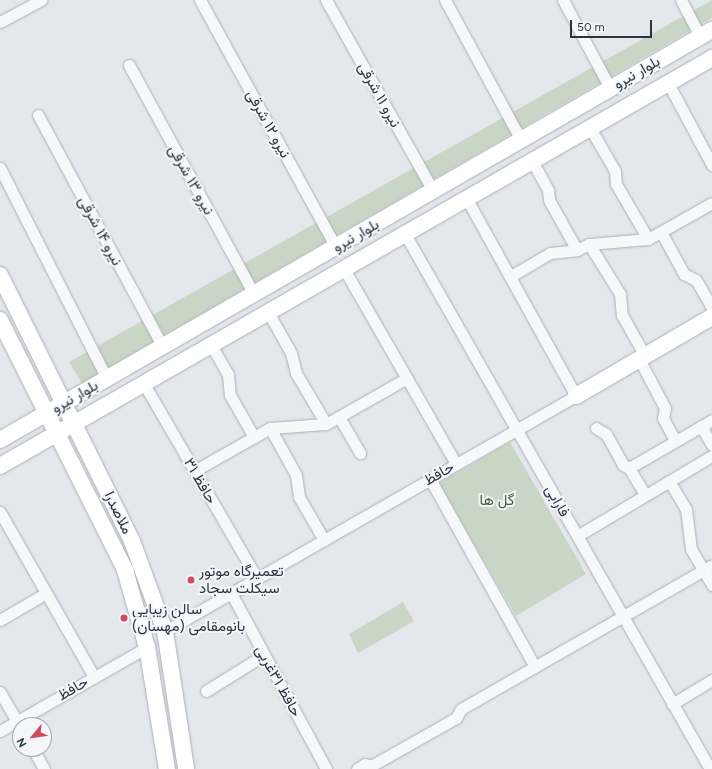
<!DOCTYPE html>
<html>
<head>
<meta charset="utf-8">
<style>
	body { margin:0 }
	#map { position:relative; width:712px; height:769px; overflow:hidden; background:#e4e7ec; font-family:Figtree,Vazirmatn,sans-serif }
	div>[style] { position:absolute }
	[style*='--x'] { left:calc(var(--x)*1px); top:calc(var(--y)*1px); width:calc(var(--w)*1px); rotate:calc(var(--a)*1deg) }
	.green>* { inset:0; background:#c9d6c5 }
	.roads { filter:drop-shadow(0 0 1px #a9aeb7) drop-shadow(0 0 1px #a9aeb7) }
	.street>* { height:11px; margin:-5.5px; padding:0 5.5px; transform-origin:5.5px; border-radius:5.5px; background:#f7f8fa }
	.secondary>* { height:16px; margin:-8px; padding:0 8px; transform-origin:8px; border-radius:8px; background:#fff }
	.dots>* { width:11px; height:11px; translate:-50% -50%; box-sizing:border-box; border:2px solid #f4f6f9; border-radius:50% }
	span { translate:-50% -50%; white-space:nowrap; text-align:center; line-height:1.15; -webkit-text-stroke:4px #f4f6f9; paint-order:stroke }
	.street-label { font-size:15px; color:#2b3445 }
	.park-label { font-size:15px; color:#3f6138 }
	.poi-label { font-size:15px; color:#2b3445 }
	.left { translate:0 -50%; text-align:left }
	.north { position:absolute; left:12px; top:717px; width:40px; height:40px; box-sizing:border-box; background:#f4f6f9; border:1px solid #a4a8b1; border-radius:50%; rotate:241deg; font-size:11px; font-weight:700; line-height:16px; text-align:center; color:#2b3445 }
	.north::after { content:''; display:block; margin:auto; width:14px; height:18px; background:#d1495b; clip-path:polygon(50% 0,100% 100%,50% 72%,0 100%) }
	.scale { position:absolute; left:570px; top:20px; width:82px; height:18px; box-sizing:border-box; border:2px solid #2b3445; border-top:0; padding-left:5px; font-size:12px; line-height:14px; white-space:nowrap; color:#2b3445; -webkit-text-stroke:3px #f4f6f9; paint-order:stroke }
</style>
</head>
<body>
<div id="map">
	<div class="green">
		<div style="clip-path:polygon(712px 0,712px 18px,82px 383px,69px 362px)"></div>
		<div style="clip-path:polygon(510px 442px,586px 574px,516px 616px,439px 483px)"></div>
		<div style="clip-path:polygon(403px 602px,414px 621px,358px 653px,349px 634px)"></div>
	</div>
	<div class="roads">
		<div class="street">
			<div style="--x:200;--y:0;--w:282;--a:61.2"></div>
			<div style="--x:326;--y:0;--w:219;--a:60.7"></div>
			<div style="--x:445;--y:0;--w:159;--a:61.5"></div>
			<div style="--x:563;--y:0;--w:100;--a:61.9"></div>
			<div style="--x:681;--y:0;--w:41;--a:62.2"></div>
			<div style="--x:0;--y:22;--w:47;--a:-28.2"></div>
			<div style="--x:129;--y:65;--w:261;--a:61.4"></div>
			<div style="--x:668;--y:83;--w:93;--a:61.8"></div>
			<div style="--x:38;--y:115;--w:264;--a:61.7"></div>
			<div style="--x:590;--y:128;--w:50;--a:59.8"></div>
			<div style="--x:615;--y:171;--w:13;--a:86"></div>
			<div style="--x:616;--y:184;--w:64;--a:59.8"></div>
			<div style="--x:532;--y:161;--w:33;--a:61"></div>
			<div style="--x:548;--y:190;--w:10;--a:84"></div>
			<div style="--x:549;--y:200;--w:57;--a:60.8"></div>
			<div style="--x:0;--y:168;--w:237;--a:63.1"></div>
			<div style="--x:661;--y:232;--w:48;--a:61.3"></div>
			<div style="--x:684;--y:274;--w:13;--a:27"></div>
			<div style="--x:696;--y:280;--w:32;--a:60"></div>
			<div style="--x:405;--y:234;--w:616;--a:60.31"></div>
			<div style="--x:589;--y:244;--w:59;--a:58.2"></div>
			<div style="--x:620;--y:294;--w:21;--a:85"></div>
			<div style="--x:622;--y:315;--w:47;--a:60.7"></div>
			<div style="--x:344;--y:269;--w:225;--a:60.1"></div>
			<div style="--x:511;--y:276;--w:45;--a:-30.5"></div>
			<div style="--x:550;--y:253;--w:27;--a:-6"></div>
			<div style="--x:577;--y:250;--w:13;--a:-27"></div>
			<div style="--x:589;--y:244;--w:59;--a:-4.8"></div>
			<div style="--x:648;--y:239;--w:73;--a:-29.4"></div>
			<div style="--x:268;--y:312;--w:47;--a:60.7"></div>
			<div style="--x:291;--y:353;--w:21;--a:76"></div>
			<div style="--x:296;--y:373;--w:59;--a:59.5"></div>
			<div style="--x:211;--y:345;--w:34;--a:60"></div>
			<div style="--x:228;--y:374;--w:21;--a:85"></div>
			<div style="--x:230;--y:395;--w:48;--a:60.3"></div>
			<div style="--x:639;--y:359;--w:55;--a:62"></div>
			<div style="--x:665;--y:408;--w:10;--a:101"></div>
			<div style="--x:663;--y:418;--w:26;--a:62"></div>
			<div style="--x:144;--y:384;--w:225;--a:59.8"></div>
			<div style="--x:339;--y:417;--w:42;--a:59.7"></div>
			<div style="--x:701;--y:426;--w:22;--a:60"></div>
			<div style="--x:270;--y:428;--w:54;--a:61"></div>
			<div style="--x:296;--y:475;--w:22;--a:82"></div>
			<div style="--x:299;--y:497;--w:50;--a:59.8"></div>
			<div style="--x:596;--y:428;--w:12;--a:31"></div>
			<div style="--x:606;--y:434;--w:35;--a:61"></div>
			<div style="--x:623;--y:465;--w:7;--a:27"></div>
			<div style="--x:629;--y:468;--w:31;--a:59"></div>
			<div style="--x:629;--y:468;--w:96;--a:-30"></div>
			<div style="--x:194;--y:471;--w:87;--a:-29.5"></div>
			<div style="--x:270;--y:428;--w:56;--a:-4.1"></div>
			<div style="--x:326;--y:424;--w:93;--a:-29.6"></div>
			<div style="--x:430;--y:479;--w:215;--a:60.8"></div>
			<div style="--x:669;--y:481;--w:33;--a:59"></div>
			<div style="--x:686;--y:509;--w:40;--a:82.9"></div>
			<div style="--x:691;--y:549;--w:42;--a:59.7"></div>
			<div style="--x:0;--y:512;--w:190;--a:60.3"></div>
			<div style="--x:577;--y:536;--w:157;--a:-30.7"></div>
			<div style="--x:231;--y:593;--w:200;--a:61.6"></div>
			<div style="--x:0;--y:620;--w:53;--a:-30.4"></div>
			<div style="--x:165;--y:631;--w:473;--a:-29.8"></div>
			<div style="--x:576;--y:396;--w:225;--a:-119"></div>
			<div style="--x:206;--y:691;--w:68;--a:-31.8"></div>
			<div style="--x:0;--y:692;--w:39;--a:60"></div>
			<div style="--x:672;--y:704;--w:47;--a:-31"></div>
			<div style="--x:0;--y:731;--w:169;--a:-29.7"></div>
			<div style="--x:33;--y:749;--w:23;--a:61"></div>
			<div style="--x:357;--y:769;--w:9;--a:-32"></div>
			<div style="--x:365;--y:764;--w:6;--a:18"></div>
			<div style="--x:371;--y:766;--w:98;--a:-29.5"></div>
			<div style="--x:456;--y:718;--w:10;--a:-61"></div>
			<div style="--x:461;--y:709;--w:289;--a:-29.8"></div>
		</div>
		<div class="secondary">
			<div style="--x:0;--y:275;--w:297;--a:63.6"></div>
			<div style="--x:132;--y:541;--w:96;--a:69.9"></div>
			<div style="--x:165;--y:631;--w:140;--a:81.3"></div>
			<div style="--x:0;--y:320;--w:280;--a:63.4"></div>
			<div style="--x:125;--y:570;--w:80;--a:74.1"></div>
			<div style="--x:147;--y:647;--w:124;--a:80.7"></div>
			<div style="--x:576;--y:396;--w:157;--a:-30.2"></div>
			<div style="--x:0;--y:440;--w:822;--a:-29.94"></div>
			<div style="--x:0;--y:466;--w:821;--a:-29.81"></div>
		</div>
	</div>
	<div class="dots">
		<div style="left:191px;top:580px;background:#d1495b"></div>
		<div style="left:124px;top:618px;background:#d1495b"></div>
	</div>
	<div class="street-label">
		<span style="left:637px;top:73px;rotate:-30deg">بلوار نیرو</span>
		<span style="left:379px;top:95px;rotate:61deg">نیرو ۱۱ شرقی</span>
		<span style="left:268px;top:124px;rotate:61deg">نیرو ۱۲ شرقی</span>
		<span style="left:191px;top:180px;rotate:61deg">نیرو ۱۳ شرقی</span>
		<span style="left:100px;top:231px;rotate:62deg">نیرو ۱۴ شرقی</span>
		<span style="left:356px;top:236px;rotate:-30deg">بلوار نیرو</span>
		<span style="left:75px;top:397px;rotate:-30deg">بلوار نیرو</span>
		<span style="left:439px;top:474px;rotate:-30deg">حافظ</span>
		<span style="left:200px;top:481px;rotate:60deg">حافظ ۳۱</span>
		<span style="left:557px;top:501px;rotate:60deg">فارابی</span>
		<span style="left:118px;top:513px;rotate:64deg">ملاصدرا</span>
		<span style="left:278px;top:681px;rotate:61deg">حافظ ۳۱غربی</span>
		<span style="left:73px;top:689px;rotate:-30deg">حافظ</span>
	</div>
	<div class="park-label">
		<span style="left:497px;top:501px">گل ها</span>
	</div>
	<div class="poi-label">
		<span class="left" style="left:199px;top:580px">تعمیرگاه موتور<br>سیکلت سجاد</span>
		<span class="left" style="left:132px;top:618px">سالن زیبایی<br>بانومقامی (مهسان)</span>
	</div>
	<div class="north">N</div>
	<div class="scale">50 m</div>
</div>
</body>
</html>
